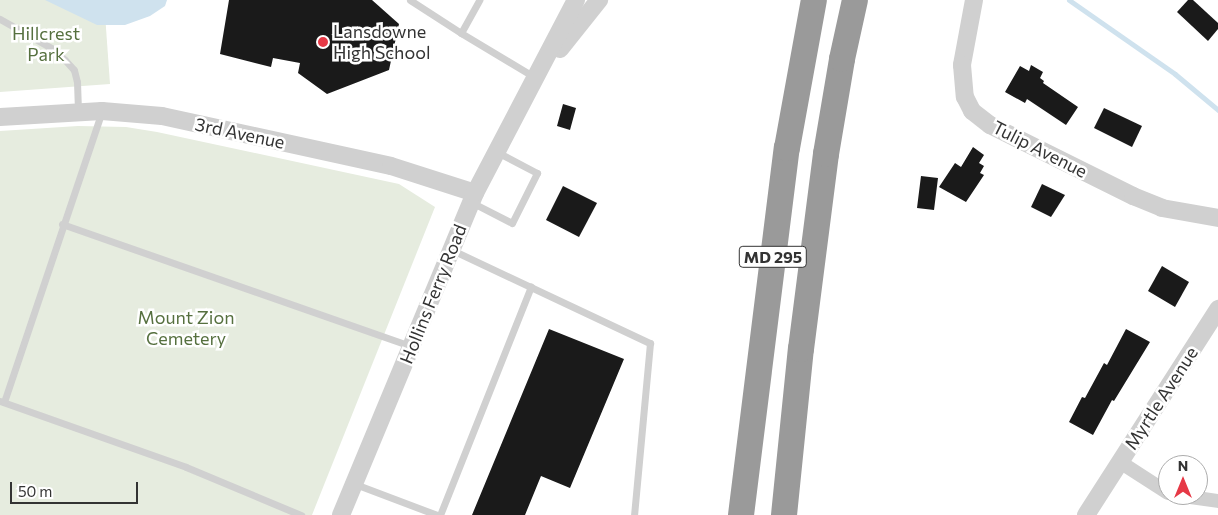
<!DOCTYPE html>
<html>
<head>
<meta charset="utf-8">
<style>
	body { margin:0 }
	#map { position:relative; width:1218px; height:515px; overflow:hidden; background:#fff; font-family:Commissioner,sans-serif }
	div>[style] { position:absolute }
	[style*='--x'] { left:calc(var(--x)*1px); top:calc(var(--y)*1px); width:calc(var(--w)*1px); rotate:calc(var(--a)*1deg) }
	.green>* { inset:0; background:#e6ecdf }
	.water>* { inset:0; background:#cfe2ee }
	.stream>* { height:5px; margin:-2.5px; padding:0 2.5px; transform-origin:2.5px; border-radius:2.5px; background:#cfe2ee }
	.building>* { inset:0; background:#1a1a1a }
	.service>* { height:7px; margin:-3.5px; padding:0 3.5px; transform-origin:3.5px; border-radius:3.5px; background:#d0d0d0 }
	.minor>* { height:14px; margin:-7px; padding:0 7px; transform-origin:7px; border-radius:7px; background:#d0d0d0 }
	.tertiary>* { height:18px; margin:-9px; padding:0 9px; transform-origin:9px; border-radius:9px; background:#d0d0d0 }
	.motorway>* { height:26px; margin:-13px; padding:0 13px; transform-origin:13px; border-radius:13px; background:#9a9a9a }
	.dots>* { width:14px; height:14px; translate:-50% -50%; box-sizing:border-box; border:2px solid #fff; border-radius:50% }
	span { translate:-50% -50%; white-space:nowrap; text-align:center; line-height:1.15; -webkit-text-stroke:5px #fff; paint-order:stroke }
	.shield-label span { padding:1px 4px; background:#fff; border:1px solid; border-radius:4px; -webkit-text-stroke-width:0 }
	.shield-label { font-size:16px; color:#333; font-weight:700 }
	.poi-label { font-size:18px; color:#333 }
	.left { translate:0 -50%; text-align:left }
	.park-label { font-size:18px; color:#56703f }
	.street-label { font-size:18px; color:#333 }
	.north { position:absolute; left:1158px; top:455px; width:50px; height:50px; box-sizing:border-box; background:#fff; border:1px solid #adadad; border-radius:50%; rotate:0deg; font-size:14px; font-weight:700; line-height:20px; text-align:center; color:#333 }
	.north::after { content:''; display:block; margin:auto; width:18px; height:22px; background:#e63946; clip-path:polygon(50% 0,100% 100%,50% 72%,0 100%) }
	.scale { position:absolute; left:10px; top:482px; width:128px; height:22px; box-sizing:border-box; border:2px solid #333; border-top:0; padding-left:6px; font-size:15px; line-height:18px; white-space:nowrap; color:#333; -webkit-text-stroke:4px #fff; paint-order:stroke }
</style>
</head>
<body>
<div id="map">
	<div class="green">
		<div style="clip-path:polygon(0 0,104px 0,110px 84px,0 92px)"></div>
		<div style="clip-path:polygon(78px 126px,126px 127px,157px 132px,399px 184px,435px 207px,312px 515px,0 515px,0 131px)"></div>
	</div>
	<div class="water">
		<div style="clip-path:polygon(45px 0,167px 0,165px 6px,150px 16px,125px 25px,97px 25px)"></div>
	</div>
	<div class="stream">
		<div style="--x:1069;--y:0;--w:129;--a:34.9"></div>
		<div style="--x:1175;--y:74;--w:56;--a:39.9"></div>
	</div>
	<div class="building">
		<div style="clip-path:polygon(229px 0,372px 0,399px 24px,389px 70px,327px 94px,298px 73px,300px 63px,273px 58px,271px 67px,220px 54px)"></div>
		<div style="clip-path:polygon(1188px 0,1193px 0,1218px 23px,1218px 29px,1208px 41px,1177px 12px)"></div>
		<div style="clip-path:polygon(1031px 65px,1043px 72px,1040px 78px,1044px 81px,1043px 83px,1078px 107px,1066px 125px,1027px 99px,1025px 103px,1005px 92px,1020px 66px,1029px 71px)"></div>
		<div style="clip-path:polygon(563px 104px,576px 108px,570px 130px,557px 126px)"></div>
		<div style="clip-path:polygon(1104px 108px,1142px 126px,1132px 147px,1094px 128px)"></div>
		<div style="clip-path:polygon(973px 147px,984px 155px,979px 163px,984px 166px,980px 173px,984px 175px,966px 202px,939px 187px,955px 163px,961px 167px)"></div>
		<div style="clip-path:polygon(921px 176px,938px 178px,934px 210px,917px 208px)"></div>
		<div style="clip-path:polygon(1042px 184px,1065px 195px,1051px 217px,1031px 207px)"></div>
		<div style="clip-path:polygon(563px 186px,597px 203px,579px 237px,546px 220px)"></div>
		<div style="clip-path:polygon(1162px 266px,1189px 282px,1175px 307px,1148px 291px)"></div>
		<div style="clip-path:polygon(549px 329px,624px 359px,570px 488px,541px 476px,525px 515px,472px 515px)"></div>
		<div style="clip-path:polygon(1126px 329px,1150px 342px,1114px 401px,1112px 400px,1093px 435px,1069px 422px,1082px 397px,1085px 398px,1104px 363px,1107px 365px)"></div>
	</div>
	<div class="service">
		<div style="--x:410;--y:0;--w:61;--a:32.9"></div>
		<div style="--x:461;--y:33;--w:38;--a:-61"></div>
		<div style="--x:0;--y:19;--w:61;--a:29.5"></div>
		<div style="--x:53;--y:49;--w:16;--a:43"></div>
		<div style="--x:65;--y:60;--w:13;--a:48"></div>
		<div style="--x:74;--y:70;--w:12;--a:76"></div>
		<div style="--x:77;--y:82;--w:30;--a:88"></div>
		<div style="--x:461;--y:33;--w:87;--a:31"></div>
		<div style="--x:471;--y:202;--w:46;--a:27.1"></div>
		<div style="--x:512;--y:223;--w:56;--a:-63.4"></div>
		<div style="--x:537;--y:173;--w:45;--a:-152.3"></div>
		<div style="--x:62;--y:224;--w:370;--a:19.3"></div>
		<div style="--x:452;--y:250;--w:219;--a:25.2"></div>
		<div style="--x:650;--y:343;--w:173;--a:95.3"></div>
		<div style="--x:0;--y:401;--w:197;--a:19.5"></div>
		<div style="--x:186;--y:467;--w:125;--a:22.7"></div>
		<div style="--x:4;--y:402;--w:307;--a:-71.4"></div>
		<div style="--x:355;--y:484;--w:88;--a:20.7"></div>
		<div style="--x:440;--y:515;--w:246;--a:-68.3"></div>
	</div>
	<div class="minor">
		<div style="--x:1120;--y:462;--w:57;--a:32.9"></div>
		<div style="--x:1176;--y:495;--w:42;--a:8.1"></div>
	</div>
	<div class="tertiary">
		<div style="--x:974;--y:0;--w:66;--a:100.5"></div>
		<div style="--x:962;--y:65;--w:32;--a:85"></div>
		<div style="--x:965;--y:97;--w:16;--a:63"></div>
		<div style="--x:972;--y:111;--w:23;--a:38"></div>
		<div style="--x:990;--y:125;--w:160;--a:26.4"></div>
		<div style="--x:1133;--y:196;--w:31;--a:22"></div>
		<div style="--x:1162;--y:208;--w:57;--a:10.1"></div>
		<div style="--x:560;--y:49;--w:63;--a:-51.5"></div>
		<div style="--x:0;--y:117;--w:102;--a:-3.4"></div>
		<div style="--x:102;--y:111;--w:60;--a:4.8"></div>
		<div style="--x:162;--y:116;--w:234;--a:12.3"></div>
		<div style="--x:391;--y:166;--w:88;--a:17.8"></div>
		<div style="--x:341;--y:515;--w:349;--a:-67.4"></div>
		<div style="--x:475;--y:193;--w:218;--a:-62.4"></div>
		<div style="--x:1086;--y:515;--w:245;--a:-57.3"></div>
	</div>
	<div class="motorway">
		<div style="--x:741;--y:515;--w:370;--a:-82.9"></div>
		<div style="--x:787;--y:148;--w:150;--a:-79.7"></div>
		<div style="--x:784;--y:515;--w:167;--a:-84.2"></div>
		<div style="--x:801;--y:349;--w:197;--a:-82.7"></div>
		<div style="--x:826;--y:154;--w:96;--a:-80.4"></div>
		<div style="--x:842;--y:59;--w:60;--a:-77.6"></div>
	</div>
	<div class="dots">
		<div style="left:323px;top:42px;background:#e63946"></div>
	</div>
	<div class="shield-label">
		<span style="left:773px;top:257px">MD 295</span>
	</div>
	<div class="poi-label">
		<span class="left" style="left:333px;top:42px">Lansdowne<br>High School</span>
	</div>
	<div class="park-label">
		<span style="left:46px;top:44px">Hillcrest<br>Park</span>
		<span style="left:186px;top:328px">Mount Zion<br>Cemetery</span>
	</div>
	<div class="street-label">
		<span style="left:240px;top:133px;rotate:12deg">3rd Avenue</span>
		<span style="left:1040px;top:149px;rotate:27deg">Tulip Avenue</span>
		<span style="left:433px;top:294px;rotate:-68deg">Hollins Ferry Road</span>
		<span style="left:1161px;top:398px;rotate:-57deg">Myrtle Avenue</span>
	</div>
	<div class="north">N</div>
	<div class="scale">50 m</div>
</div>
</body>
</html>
